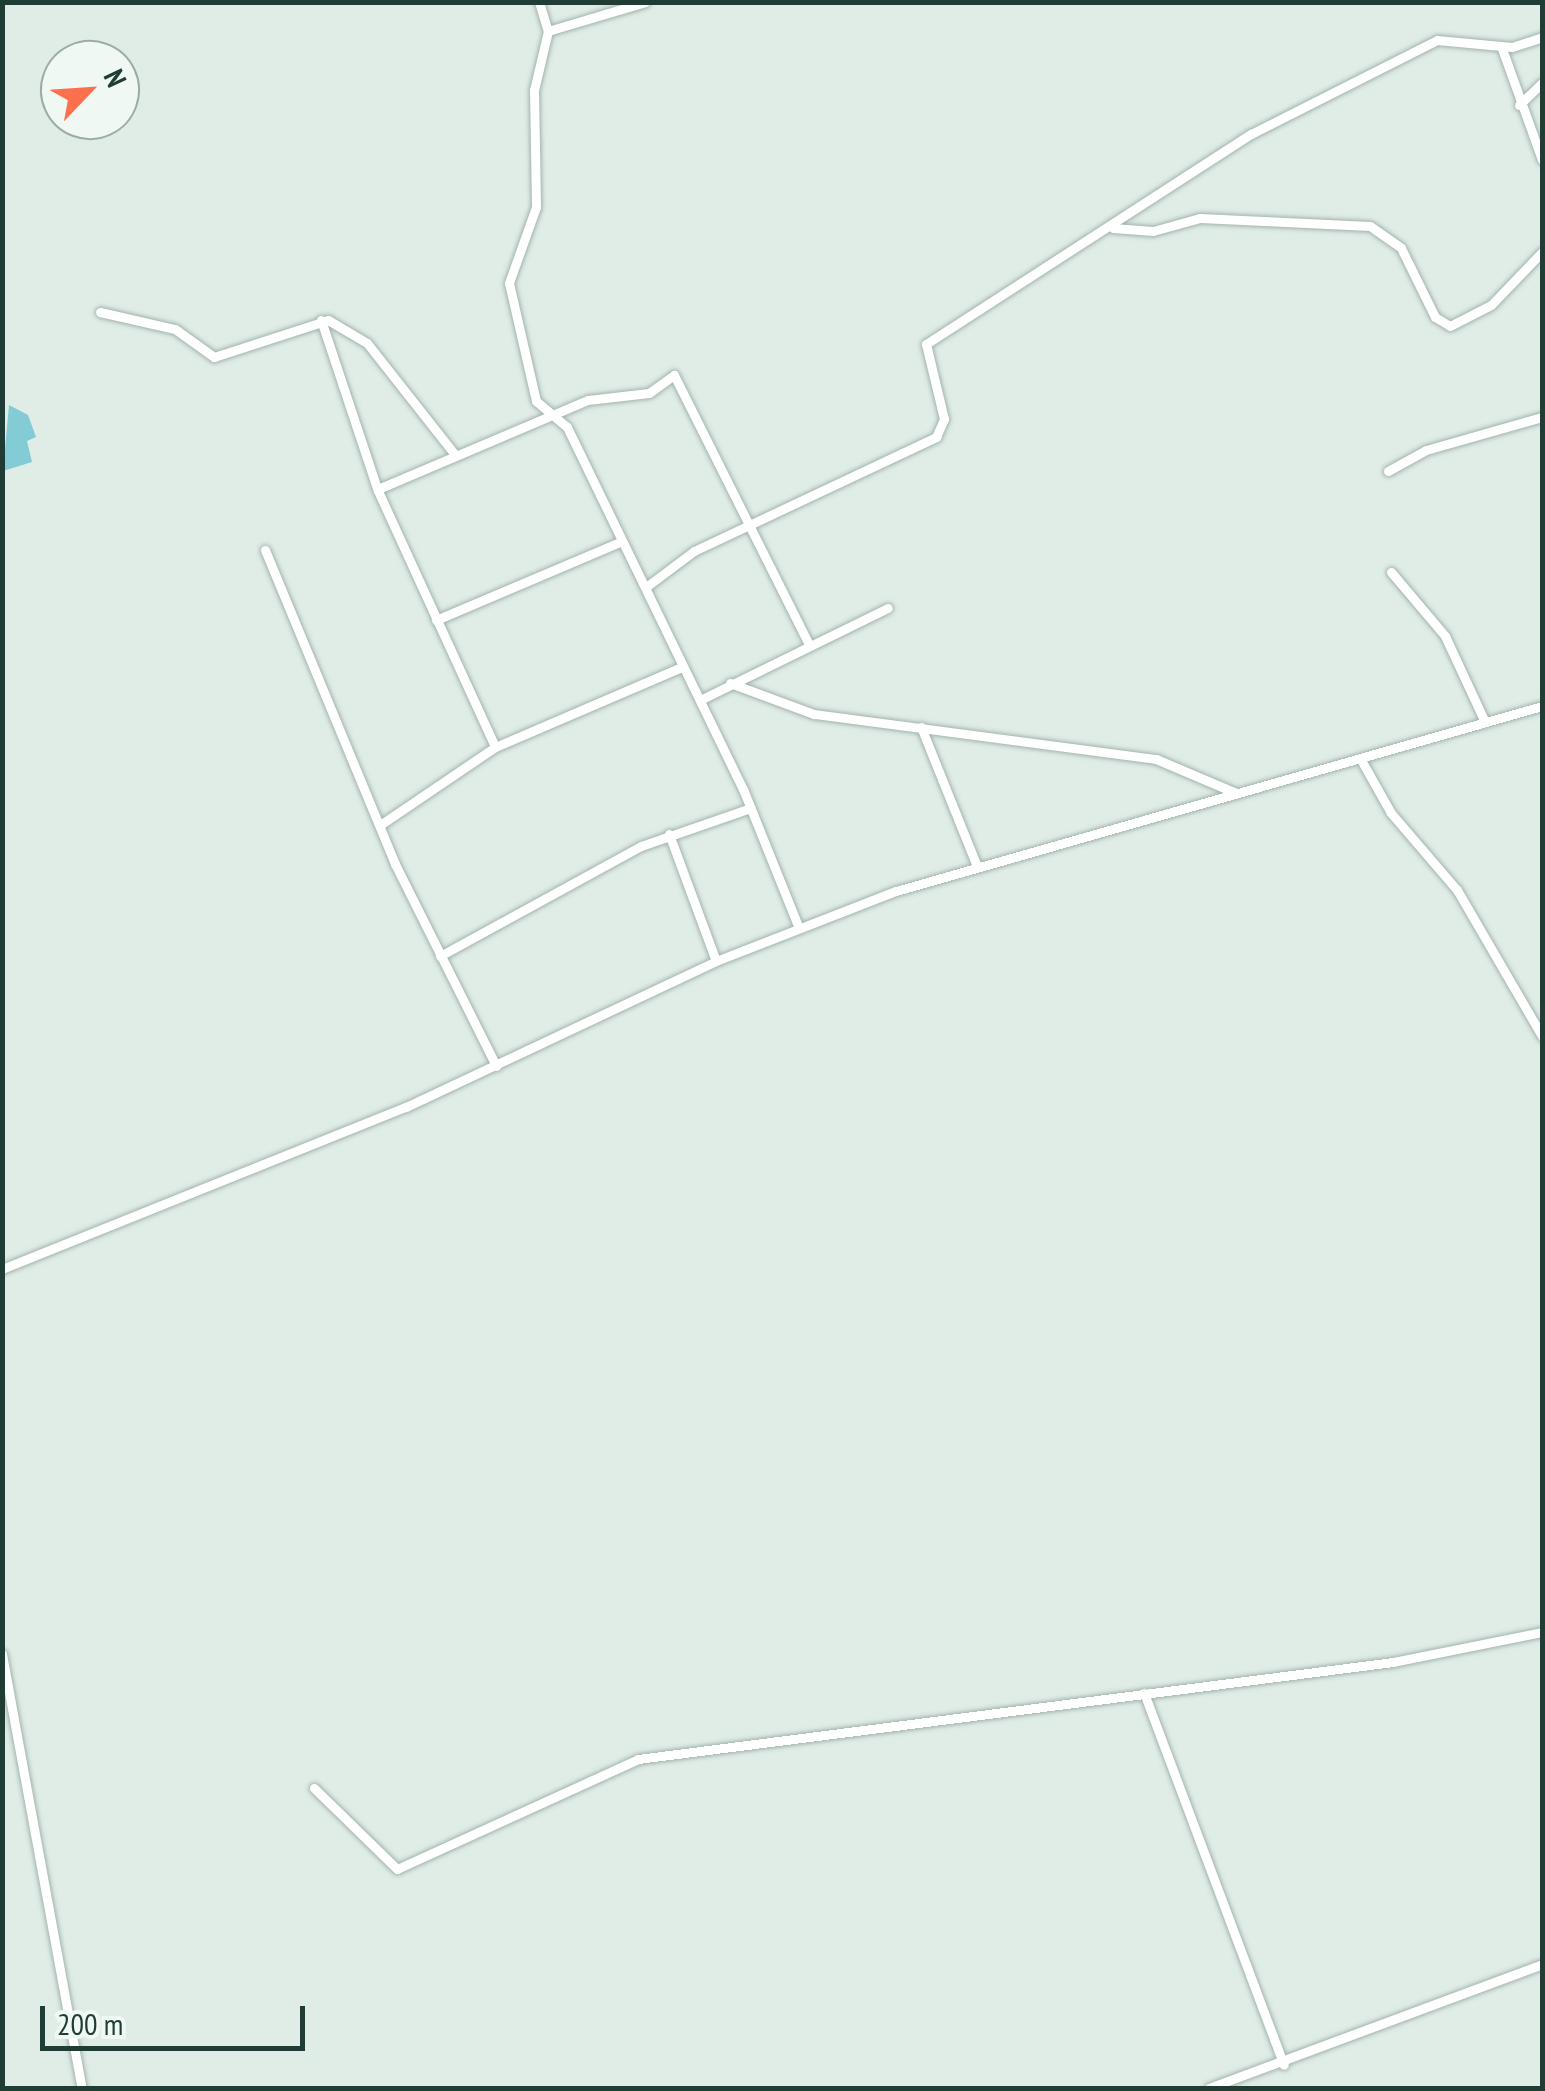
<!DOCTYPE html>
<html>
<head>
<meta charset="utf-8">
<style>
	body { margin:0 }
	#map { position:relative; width:1545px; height:2091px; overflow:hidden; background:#e0ece6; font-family:"PT Sans Narrow",sans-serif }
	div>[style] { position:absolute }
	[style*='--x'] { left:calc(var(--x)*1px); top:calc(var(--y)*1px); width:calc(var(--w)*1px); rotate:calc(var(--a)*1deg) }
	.water>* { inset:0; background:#83ccd6 }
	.roads { filter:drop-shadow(0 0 2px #a2b4ad) drop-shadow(0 0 2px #a2b4ad) }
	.minor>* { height:9px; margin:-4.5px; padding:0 4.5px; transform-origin:4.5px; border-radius:4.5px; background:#fff }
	span { translate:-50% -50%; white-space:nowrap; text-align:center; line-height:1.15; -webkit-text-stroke:10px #f0f8f4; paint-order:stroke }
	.frame { position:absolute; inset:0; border:5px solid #1f3d34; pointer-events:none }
	.north { position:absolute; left:40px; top:40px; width:100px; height:100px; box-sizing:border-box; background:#f0f8f4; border:2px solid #9cada7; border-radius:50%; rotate:65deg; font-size:28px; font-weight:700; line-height:40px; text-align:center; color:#1f3d34 }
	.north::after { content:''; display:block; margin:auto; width:35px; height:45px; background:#fc704d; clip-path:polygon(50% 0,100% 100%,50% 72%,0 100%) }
	.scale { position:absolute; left:40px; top:2006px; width:265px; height:45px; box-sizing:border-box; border:5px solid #1f3d34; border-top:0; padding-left:12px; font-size:30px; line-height:35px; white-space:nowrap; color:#1f3d34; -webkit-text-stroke:8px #f0f8f4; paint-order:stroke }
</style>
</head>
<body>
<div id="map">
	<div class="water">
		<div style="clip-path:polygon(9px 405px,28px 415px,36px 437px,27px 441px,32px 462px,3px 471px)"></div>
	</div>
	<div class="roads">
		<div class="minor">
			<div style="--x:539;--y:2;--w:30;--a:73"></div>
			<div style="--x:548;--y:31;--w:61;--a:103.3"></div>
			<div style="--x:534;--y:90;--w:117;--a:89"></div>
			<div style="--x:536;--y:207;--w:81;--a:109.6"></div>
			<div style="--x:509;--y:283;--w:121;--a:77.1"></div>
			<div style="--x:536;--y:401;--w:40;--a:40"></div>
			<div style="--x:567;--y:427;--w:403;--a:64.1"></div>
			<div style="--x:743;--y:789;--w:150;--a:68.1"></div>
			<div style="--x:548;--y:31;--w:101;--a:-16.6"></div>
			<div style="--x:1501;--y:46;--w:121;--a:70.2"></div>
			<div style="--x:1519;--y:105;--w:32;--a:-44"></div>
			<div style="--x:1113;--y:228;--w:40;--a:4.3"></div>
			<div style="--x:1153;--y:231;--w:49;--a:-15.5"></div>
			<div style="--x:1200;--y:218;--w:170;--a:2.7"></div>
			<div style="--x:1370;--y:226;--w:38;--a:35"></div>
			<div style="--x:1401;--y:248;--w:77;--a:63.8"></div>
			<div style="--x:1435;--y:317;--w:17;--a:31"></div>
			<div style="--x:1450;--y:326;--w:46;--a:-27.1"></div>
			<div style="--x:1491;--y:305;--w:74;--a:-46.1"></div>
			<div style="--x:100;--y:312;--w:77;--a:12.8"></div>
			<div style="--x:175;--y:329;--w:48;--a:35.7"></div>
			<div style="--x:214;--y:357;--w:120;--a:-18"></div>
			<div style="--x:328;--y:320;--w:45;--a:30.5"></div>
			<div style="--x:367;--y:343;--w:142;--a:51.8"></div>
			<div style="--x:321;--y:320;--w:180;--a:71.6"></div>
			<div style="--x:378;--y:491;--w:281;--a:65.4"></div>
			<div style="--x:1388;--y:471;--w:43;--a:-28.9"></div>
			<div style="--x:1426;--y:450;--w:121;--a:-15.9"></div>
			<div style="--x:378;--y:489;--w:228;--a:-23"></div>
			<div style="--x:588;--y:400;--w:61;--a:-6.5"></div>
			<div style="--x:649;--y:393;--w:31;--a:-36"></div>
			<div style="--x:674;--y:375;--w:300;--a:63.4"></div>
			<div style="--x:265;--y:550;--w:340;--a:67.5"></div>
			<div style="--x:395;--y:864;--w:226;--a:63.4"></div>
			<div style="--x:1391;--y:572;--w:84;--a:49.8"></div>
			<div style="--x:1445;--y:636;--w:95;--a:65.1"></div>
			<div style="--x:646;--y:587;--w:60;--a:-36.9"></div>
			<div style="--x:694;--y:551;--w:268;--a:-25.2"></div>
			<div style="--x:936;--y:437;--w:20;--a:-66"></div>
			<div style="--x:944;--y:419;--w:77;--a:-103.5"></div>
			<div style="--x:926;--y:344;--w:387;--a:-32.9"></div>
			<div style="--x:1251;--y:134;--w:208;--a:-26.8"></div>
			<div style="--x:1437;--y:40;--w:75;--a:5.3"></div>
			<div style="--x:1512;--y:47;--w:32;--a:-18"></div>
			<div style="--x:436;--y:620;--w:200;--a:-23"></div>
			<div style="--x:730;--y:683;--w:90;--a:20.3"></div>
			<div style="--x:814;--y:714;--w:345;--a:7.5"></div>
			<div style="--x:1156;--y:759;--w:87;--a:23"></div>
			<div style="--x:700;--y:700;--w:209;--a:-26.1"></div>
			<div style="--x:921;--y:727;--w:150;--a:68.1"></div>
			<div style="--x:1360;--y:758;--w:63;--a:60.6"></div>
			<div style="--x:1391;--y:813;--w:101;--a:49.4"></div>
			<div style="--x:1457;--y:890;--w:169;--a:59.8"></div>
			<div style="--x:380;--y:825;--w:139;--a:-34.1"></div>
			<div style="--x:495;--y:747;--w:203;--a:-23.2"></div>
			<div style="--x:669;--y:834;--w:135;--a:69.7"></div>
			<div style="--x:440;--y:956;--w:229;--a:-28.7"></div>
			<div style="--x:641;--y:846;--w:116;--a:-19.1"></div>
			<div style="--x:2;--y:1269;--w:435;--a:-21.9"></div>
			<div style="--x:406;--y:1107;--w:343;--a:-25.2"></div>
			<div style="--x:716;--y:961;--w:193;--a:-21.3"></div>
			<div style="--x:896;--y:891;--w:672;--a:-15.98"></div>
			<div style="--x:2;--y:1654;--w:441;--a:79.6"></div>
			<div style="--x:1144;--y:1693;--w:397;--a:69.4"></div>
			<div style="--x:314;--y:1788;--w:116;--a:44.3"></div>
			<div style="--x:397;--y:1869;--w:265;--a:-24.5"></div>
			<div style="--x:638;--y:1759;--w:761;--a:-7.32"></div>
			<div style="--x:1393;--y:1662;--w:152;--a:-11.4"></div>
			<div style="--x:1209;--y:2088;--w:355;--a:-20.4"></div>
		</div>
	</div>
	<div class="frame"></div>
	<div class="north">N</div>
	<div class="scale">200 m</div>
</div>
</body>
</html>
